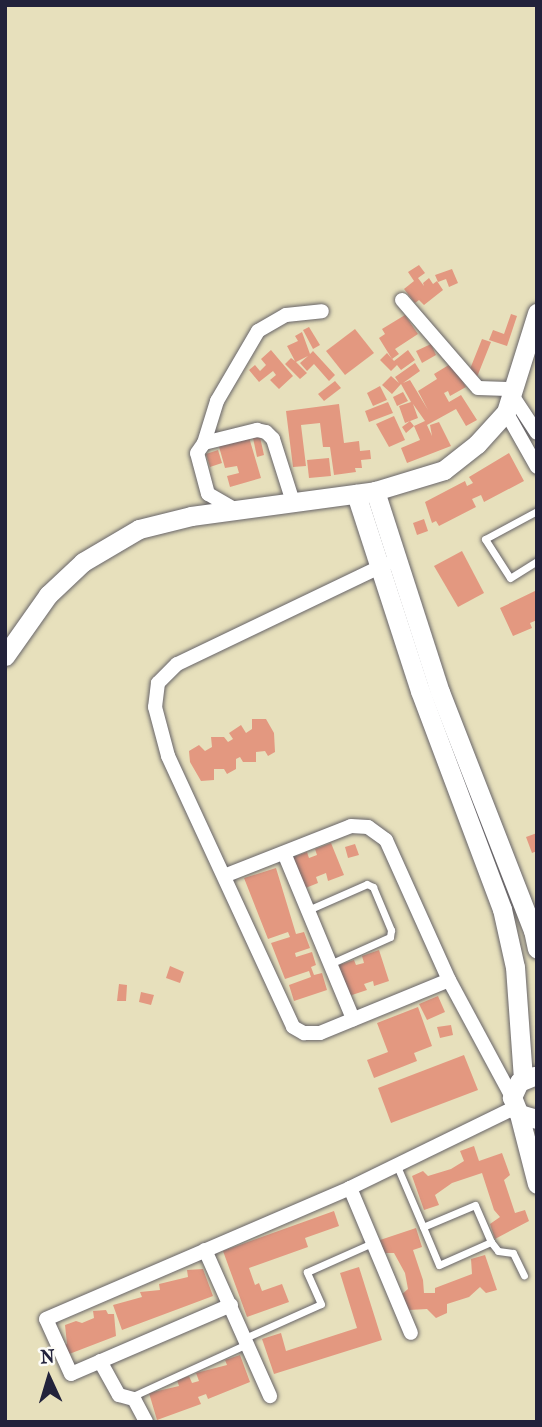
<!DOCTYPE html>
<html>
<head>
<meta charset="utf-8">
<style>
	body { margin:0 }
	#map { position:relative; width:542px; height:1427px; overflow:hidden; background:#e7e0bc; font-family:"IM FELL French Canon",serif }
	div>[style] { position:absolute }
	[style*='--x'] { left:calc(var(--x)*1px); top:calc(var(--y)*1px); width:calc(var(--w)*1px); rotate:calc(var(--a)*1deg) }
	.building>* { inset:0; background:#e39880 }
	.roads { filter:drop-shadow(0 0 2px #676468) drop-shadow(0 0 2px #676468) }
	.lane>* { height:7px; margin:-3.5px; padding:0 3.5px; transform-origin:3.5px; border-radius:3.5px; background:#fff }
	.street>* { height:14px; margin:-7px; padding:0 7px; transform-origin:7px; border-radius:7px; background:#fff }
	.secondary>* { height:19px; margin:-9.5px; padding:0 9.5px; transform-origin:9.5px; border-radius:9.5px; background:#fff }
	span { translate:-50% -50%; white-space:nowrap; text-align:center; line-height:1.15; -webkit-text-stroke:5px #fdfcf7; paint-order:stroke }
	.frame { position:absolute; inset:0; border:7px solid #22223b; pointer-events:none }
	.north { position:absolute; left:14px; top:1343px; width:70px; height:70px; -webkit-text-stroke:5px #fdfcf7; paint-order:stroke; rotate:356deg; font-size:19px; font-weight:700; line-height:28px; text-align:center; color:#22223b }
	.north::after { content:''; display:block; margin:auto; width:24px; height:32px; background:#22223b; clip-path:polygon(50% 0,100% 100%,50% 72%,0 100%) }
</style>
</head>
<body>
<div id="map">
	<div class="building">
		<div style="clip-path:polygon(419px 265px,425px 273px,418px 278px,424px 286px,423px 283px,429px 278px,433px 284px,437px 281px,443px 290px,424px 305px,419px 300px,415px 303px,404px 289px,414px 281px,408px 272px)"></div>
		<div style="clip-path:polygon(452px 269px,458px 283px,449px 287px,446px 279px,438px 282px,435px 275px)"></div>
		<div style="clip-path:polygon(511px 314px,517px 316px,507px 346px,489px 340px,493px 330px,504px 334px)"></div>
		<div style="clip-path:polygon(405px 315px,418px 334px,395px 349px,399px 354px,392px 359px,379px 338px,385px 334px,382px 329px)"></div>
		<div style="clip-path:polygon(309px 327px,320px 345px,313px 349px,303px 330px)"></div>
		<div style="clip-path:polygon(355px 329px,374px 353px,345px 375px,326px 351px)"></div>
		<div style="clip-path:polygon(302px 332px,310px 354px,313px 351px,335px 375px,329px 381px,314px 364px,307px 371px,300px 363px,308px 356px,296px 362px,307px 373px,300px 379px,285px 364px,291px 358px,295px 361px,287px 346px,298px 341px,295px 336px)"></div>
		<div style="clip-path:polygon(482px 339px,491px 342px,477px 377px,468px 374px)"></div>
		<div style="clip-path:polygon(431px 344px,436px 355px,422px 363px,416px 351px)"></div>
		<div style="clip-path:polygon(271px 350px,293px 376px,279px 389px,270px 380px,276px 375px,273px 371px,259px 382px,249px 370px,255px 365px,260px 371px,266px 365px,261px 359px)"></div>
		<div style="clip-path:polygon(408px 350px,415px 360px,401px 370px,397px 365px,391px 371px,380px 360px,387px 353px,394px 361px)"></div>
		<div style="clip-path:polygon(415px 363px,420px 371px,403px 383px,410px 380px,428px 410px,418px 391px,437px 379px,434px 374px,452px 363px,466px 387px,450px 396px,448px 391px,444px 393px,449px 402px,461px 395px,477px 420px,466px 426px,456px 409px,427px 425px,432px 436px,430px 425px,439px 422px,451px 446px,407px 463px,401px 448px,420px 440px,414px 426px,406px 433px,402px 427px,410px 421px,414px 426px,425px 421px,413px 404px,418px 418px,405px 423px,399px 406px,411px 402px,401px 384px,392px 394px,382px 385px,391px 376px,399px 383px,395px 377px)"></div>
		<div style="clip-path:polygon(335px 381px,341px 388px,324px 401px,318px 394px)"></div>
		<div style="clip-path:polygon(380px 386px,387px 400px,373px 406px,367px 393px)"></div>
		<div style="clip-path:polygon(403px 392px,408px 401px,397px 406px,393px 397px)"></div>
		<div style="clip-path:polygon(388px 402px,393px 413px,369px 422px,365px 411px)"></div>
		<div style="clip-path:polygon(339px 404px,344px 443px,359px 441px,360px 451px,370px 450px,371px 459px,361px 460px,362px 468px,355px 468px,356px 472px,334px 475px,330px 447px,323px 447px,320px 423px,301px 425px,306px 466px,293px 467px,286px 411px)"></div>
		<div style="clip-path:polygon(394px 416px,405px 440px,389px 447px,376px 424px)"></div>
		<div style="clip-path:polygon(248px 434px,261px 478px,230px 487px,227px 476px,239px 473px,237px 466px,225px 468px,218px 443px)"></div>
		<div style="clip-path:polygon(260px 437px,264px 455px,257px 457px,253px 438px)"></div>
		<div style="clip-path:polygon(218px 450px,222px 463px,210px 467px,206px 454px)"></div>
		<div style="clip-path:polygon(509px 453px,524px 481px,484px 502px,481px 495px,472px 499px,476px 507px,439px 526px,436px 521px,432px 523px,425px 502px,465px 481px,467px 486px,473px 483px,469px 477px)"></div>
		<div style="clip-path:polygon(329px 458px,331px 476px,309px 478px,307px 460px)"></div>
		<div style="clip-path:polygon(424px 519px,428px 531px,417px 535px,413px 523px)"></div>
		<div style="clip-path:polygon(462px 551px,484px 593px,458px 607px,434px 566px)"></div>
		<div style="clip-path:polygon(537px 590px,537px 620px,530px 623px,532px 628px,513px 636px,500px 608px)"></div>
		<div style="clip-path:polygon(252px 719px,266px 719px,274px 733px,275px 752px,268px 756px,265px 751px,256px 752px,256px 762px,243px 762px,240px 757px,236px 759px,236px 769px,227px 774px,224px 769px,214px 769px,214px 780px,201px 781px,190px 762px,189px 751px,199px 745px,205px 751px,212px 747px,211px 737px,224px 737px,228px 742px,233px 739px,229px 733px,241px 725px,246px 733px,252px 729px)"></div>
		<div style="clip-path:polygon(537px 833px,537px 851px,532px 853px,526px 837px)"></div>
		<div style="clip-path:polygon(331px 843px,344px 875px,328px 881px,326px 873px,316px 877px,318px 883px,303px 889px,291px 858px,307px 852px,309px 858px,317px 855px,315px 849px)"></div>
		<div style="clip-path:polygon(355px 844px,359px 855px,348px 858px,345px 847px)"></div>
		<div style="clip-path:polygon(276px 868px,296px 934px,304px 932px,310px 948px,295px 953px,296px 957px,312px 952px,316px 965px,311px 967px,314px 975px,322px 973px,327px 990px,294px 1001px,289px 985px,311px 977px,309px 971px,285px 979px,271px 943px,290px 937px,288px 932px,268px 939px,244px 878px)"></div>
		<div style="clip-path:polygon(379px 950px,389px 981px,374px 986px,373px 981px,364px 984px,367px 990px,349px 996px,339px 965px,354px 960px,356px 965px,364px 963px,362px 956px)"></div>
		<div style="clip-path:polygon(170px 966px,184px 972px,180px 983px,166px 978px)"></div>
		<div style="clip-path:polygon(119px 984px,127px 985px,126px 1001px,117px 1001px)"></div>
		<div style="clip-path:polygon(141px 992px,154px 995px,151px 1005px,139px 1002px)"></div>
		<div style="clip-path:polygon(438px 996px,445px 1012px,427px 1020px,419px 1004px)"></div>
		<div style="clip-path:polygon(418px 1007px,432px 1046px,414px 1053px,417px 1061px,374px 1078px,367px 1060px,388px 1052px,377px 1023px)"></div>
		<div style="clip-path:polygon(451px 1025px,453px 1035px,440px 1038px,437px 1027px)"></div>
		<div style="clip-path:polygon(464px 1055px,478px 1090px,391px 1123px,378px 1088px)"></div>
		<div style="clip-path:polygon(474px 1146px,479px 1161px,502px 1153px,510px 1175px,504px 1180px,515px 1213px,525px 1210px,529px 1221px,495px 1239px,490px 1224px,500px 1217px,494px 1210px,482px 1173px,452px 1183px,435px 1195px,439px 1205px,424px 1210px,412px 1176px,423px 1171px,428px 1176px,451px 1169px,464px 1161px,460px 1151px)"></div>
		<div style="clip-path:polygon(334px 1211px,339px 1226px,305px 1238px,308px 1247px,249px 1268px,255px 1285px,259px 1283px,262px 1291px,282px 1284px,289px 1302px,247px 1317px,223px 1251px)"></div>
		<div style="clip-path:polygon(416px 1228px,422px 1247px,413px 1250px,423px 1280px,424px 1293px,435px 1293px,435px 1288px,472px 1274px,471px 1259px,485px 1255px,497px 1290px,486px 1293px,480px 1287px,469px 1297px,447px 1304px,447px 1313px,436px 1318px,427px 1309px,409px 1310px,401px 1295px,408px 1289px,405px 1273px,394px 1253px,384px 1253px,380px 1240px)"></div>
		<div style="clip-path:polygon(359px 1267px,382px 1340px,274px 1374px,262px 1339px,281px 1333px,286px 1351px,357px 1328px,340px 1273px)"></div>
		<div style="clip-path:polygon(203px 1269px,213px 1296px,122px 1330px,113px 1305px,142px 1297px,140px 1292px,160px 1290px,159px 1284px,188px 1277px,187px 1270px)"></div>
		<div style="clip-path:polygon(106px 1310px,108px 1314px,114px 1314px,116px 1336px,64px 1356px,60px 1346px,67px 1344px,65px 1325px,76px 1321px,82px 1323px,94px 1318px,93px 1311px)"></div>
		<div style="clip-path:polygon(240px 1355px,250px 1382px,208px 1399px,206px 1394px,198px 1397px,201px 1404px,157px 1420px,149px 1393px,179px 1386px,177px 1380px,189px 1376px,192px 1383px,199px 1381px,196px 1373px,227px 1365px,225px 1360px)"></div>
	</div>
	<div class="roads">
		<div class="lane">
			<div style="--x:537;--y:511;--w:59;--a:151.7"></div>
			<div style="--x:485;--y:539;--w:46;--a:57.3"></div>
			<div style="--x:510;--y:578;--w:32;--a:-32"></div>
			<div style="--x:308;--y:910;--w:64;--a:-23.8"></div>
			<div style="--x:367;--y:884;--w:7;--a:27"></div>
			<div style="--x:373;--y:887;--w:47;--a:67.3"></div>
			<div style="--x:391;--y:930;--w:7;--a:98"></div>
			<div style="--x:390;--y:937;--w:66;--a:155.8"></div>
			<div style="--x:397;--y:1166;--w:66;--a:66.9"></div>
			<div style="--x:423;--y:1227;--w:41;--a:67.2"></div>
			<div style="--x:439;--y:1265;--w:57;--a:-23.9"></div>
			<div style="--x:491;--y:1242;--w:40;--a:-113.4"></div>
			<div style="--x:475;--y:1205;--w:56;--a:157.1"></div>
			<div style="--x:491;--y:1242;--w:11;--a:52"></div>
			<div style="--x:498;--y:1251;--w:15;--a:8"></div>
			<div style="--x:513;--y:1253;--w:25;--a:64"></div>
			<div style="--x:245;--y:1338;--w:83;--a:-24.1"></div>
			<div style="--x:321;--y:1304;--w:35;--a:-114"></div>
			<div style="--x:307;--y:1272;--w:71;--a:-24"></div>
			<div style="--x:131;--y:1397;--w:128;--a:-24.6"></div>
		</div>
		<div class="street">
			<div style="--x:402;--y:300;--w:116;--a:49.2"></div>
			<div style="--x:478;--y:388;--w:37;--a:2"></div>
			<div style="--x:512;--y:395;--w:45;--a:56.7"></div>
			<div style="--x:506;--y:412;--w:63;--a:60.6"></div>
			<div style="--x:204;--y:443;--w:44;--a:-72.8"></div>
			<div style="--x:217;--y:401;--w:81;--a:-59.6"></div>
			<div style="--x:258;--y:331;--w:32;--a:-30"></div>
			<div style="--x:286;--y:315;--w:36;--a:-6"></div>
			<div style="--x:236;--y:510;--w:32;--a:-150"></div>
			<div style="--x:208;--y:494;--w:42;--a:-105"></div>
			<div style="--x:197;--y:453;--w:12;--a:-55"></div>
			<div style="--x:204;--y:443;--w:55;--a:-13.8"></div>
			<div style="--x:257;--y:430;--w:9;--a:13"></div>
			<div style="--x:266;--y:432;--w:10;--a:45"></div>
			<div style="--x:273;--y:439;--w:66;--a:72.4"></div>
			<div style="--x:386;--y:564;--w:232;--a:154.4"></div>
			<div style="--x:177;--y:664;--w:27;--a:135"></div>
			<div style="--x:158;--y:683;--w:24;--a:97"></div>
			<div style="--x:155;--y:707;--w:51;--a:75.1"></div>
			<div style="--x:168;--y:756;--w:298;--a:65.2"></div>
			<div style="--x:293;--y:1027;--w:13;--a:29"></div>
			<div style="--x:304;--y:1033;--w:16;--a:0"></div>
			<div style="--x:320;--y:1033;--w:139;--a:-22.3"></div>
			<div style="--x:284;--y:853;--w:180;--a:67.4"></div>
			<div style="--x:224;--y:876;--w:136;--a:-21.5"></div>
			<div style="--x:351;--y:826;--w:17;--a:3"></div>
			<div style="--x:368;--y:827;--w:22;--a:36"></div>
			<div style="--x:386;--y:840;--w:154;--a:65.8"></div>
			<div style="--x:449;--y:980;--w:133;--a:61.7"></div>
			<div style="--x:350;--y:1188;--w:157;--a:67.2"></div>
			<div style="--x:205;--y:1250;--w:160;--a:66"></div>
			<div style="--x:231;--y:1305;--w:174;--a:156.7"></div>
			<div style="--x:71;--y:1374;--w:60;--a:-114.4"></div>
			<div style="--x:46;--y:1319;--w:331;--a:-23.3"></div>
			<div style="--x:350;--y:1188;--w:182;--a:-26"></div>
			<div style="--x:100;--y:1361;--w:39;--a:61"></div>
			<div style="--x:119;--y:1395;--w:16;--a:15"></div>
			<div style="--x:134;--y:1399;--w:26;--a:62"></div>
		</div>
		<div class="secondary">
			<div style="--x:375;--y:491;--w:211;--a:72.1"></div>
			<div style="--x:440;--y:692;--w:256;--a:68.7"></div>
			<div style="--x:533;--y:930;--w:19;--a:78"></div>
			<div style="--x:356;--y:494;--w:207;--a:72"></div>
			<div style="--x:420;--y:691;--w:233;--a:69.4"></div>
			<div style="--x:502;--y:909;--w:59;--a:77.4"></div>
			<div style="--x:515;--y:967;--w:111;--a:85.9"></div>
			<div style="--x:5;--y:656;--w:75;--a:-54.8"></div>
			<div style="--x:48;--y:595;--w:48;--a:-43.3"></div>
			<div style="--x:83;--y:562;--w:65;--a:-30.5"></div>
			<div style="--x:139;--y:529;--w:54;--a:-14"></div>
			<div style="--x:191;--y:516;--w:186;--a:-7.7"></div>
			<div style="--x:375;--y:491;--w:72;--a:-16.9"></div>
			<div style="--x:444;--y:470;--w:42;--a:-38.2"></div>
			<div style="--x:477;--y:444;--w:43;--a:-47.8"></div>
			<div style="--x:506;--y:412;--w:104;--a:-72.6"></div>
			<div style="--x:534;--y:1076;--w:16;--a:158"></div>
			<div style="--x:519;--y:1082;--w:17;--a:115"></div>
			<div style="--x:512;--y:1097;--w:18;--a:68"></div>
			<div style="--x:519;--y:1114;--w:19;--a:16"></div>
			<div style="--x:519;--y:1114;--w:72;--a:75.6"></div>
		</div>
	</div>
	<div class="frame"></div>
	<div class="north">N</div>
</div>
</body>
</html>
